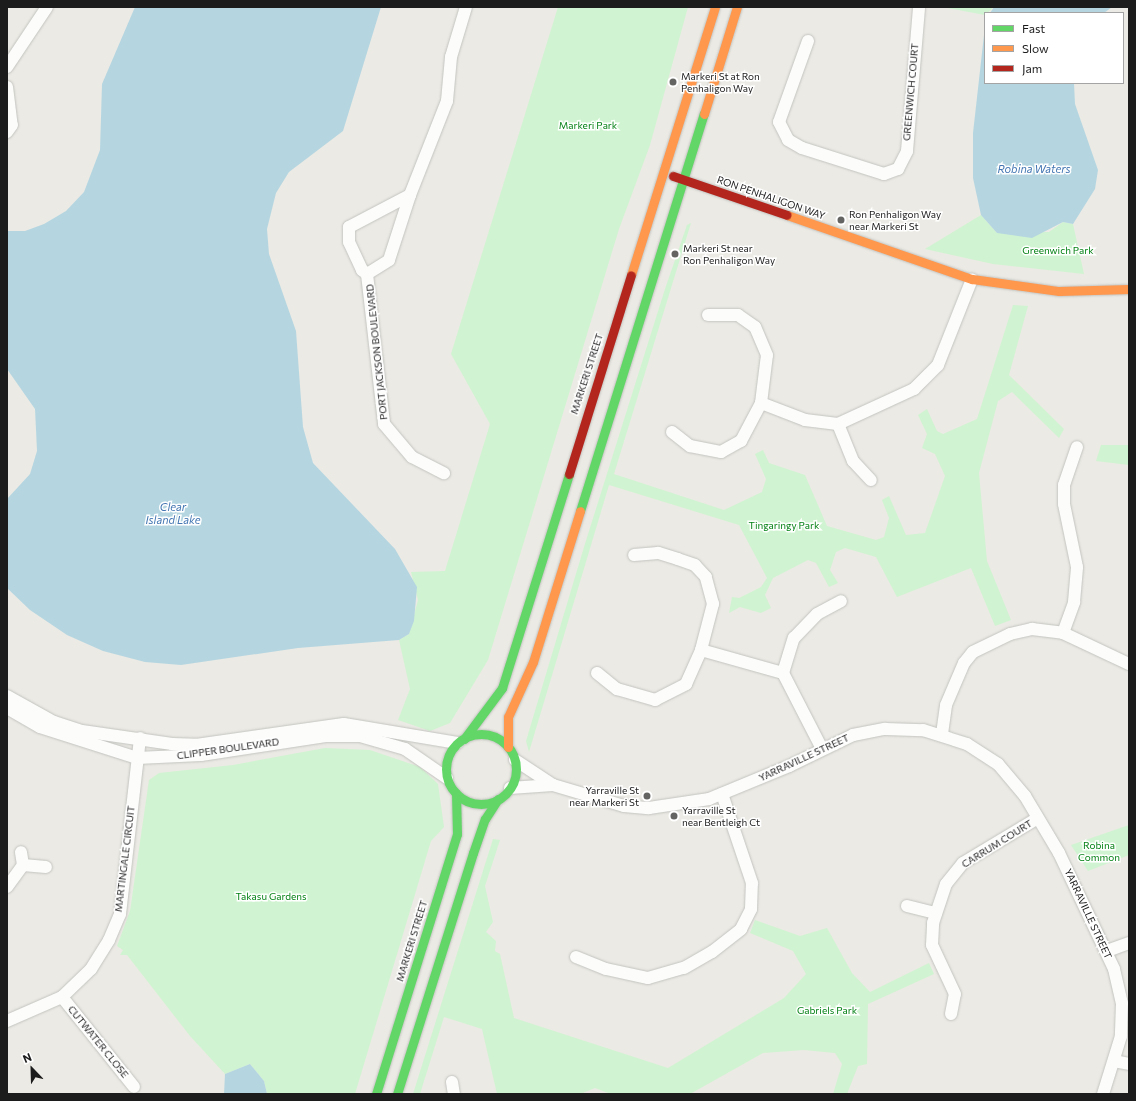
<!DOCTYPE html>
<html>
<head>
<meta charset="utf-8">
<style>
	body { margin:0 }
	#map { position:relative; width:1136px; height:1101px; overflow:hidden; background:#ebeae4; font-family:Commissioner,sans-serif }
	div>[style] { position:absolute }
	[style*='--x'] { left:calc(var(--x)*1px); top:calc(var(--y)*1px); width:calc(var(--w)*1px); rotate:calc(var(--a)*1deg) }
	.park>* { inset:0; background:#d0f4d1 }
	.water>* { inset:0; background:#b5d6e1 }
	.roads { filter:drop-shadow(0 0 1px #c3c3c0) drop-shadow(0 0 1px #c3c3c0) }
	.street>* { height:12px; margin:-6px; padding:0 6px; transform-origin:6px; border-radius:6px; background:#fcfcfb }
	.fast>* { height:9px; margin:-4.5px; padding:0 4.5px; transform-origin:4.5px; border-radius:4.5px; background:#63d668 }
	.fast>.ring { margin:-4.5px; padding:0; box-sizing:content-box; background:none; border:9px solid #63d668; border-radius:50% }
	.slow>* { height:9px; margin:-4.5px; padding:0 4.5px; transform-origin:4.5px; border-radius:4.5px; background:#ff974d }
	.jam>* { height:9px; margin:-4.5px; padding:0 4.5px; transform-origin:4.5px; border-radius:4.5px; background:#b3261e }
	.dots>* { width:11px; height:11px; translate:-50% -50%; box-sizing:border-box; border:2px solid #fff; border-radius:50% }
	span { translate:-50% -50%; white-space:nowrap; text-align:center; line-height:1.15; -webkit-text-stroke:3px #fff; paint-order:stroke }
	.poi-label { font-size:10px; color:#1c1c1c }
	.left { translate:0 -50%; text-align:left }
	.right { translate:-100% -50%; text-align:right }
	.street-label { font-size:10px; color:#1c1c1c }
	.park-label { font-size:10px; color:#038114 }
	.water-label { font-size:11px; color:#4275b2; font-style:italic }
	.frame { position:absolute; inset:0; border:8px solid #1c1c1c; pointer-events:none }
	.legend { position:absolute; left:984px; top:12px; width:140px; height:72px; box-sizing:border-box; background:#fff; border:1px solid #a4a4a4; margin:0; padding:5px 7px; list-style:none; font-size:12px; color:#1c1c1c }
	.legend li { display:flex; align-items:center; gap:8px; height:20px }
	.legend b { width:20px; border:1px solid #a4a4a4 }
	.north { position:absolute; left:12px; top:1049px; width:40px; height:40px; -webkit-text-stroke:3px #fff; paint-order:stroke; rotate:337deg; font-size:11px; font-weight:700; line-height:16px; text-align:center; color:#1c1c1c }
	.north::after { content:''; display:block; margin:auto; width:14px; height:18px; background:#1c1c1c; clip-path:polygon(50% 0,100% 100%,50% 72%,0 100%) }
</style>
</head>
<body>
<div id="map">
	<div class="park">
		<div style="clip-path:polygon(558px 7px,688px 7px,650px 145px,619px 229px,488px 660px,450px 723px,430px 731px,398px 720px,410px 689px,399px 640px,409px 634px,418px 600px,411px 572px,445px 571px,490px 424px,451px 354px)"></div>
		<div style="clip-path:polygon(942px 7px,994px 7px,985px 15px)"></div>
		<div style="clip-path:polygon(981px 215px,997px 233px,1049px 232px,1063px 222px,1073px 224px,1084px 274px,993px 264px,925px 249px)"></div>
		<div style="clip-path:polygon(691px 223px,614px 474px,724px 510px,762px 492px,766px 479px,755px 454px,763px 450px,769px 463px,805px 475px,827px 526px,876px 540px,884px 537px,889px 518px,882px 500px,889px 496px,906px 535px,925px 533px,945px 476px,935px 454px,922px 448px,927px 434px,918px 415px,927px 409px,937px 431px,943px 434px,977px 419px,1013px 305px,1028px 306px,1009px 375px,1064px 429px,1059px 438px,1012px 392px,998px 401px,979px 473px,987px 561px,1011px 620px,995px 626px,971px 568px,897px 597px,876px 557px,845px 548px,836px 552px,830px 570px,838px 583px,829px 587px,816px 563px,808px 560px,773px 578px,765px 595px,771px 608px,761px 613px,740px 607px,729px 613px,732px 597px,739px 598px,761px 587px,767px 578px,739px 525px,609px 485px,529px 752px,526px 741px,584px 547px,665px 289px,687px 225px)"></div>
		<div style="clip-path:polygon(1101px 445px,1129px 445px,1129px 465px,1096px 461px)"></div>
		<div style="clip-path:polygon(325px 748px,370px 750px,420px 767px,438px 784px,444px 827px,431px 841px,355px 1094px,267px 1094px,264px 1081px,250px 1064px,225px 1074px,190px 1036px,127px 955px,120px 955px,123px 950px,117px 946px,130px 911px,149px 780px,159px 773px,233px 765px)"></div>
		<div style="clip-path:polygon(1129px 825px,1129px 855px,1088px 871px,1071px 845px)"></div>
		<div style="clip-path:polygon(493px 839px,500px 840px,485px 886px,493px 922px,486px 932px,496px 941px,495px 951px,500px 954px,514px 1018px,668px 1068px,784px 998px,806px 974px,793px 951px,750px 933px,755px 920px,800px 936px,827px 928px,852px 973px,870px 992px,929px 963px,934px 974px,868px 1004px,867px 1064px,858px 1066px,847px 1094px,833px 1094px,842px 1064px,835px 1053px,804px 1050px,763px 1053px,690px 1094px,611px 1094px,595px 1088px,580px 1094px,497px 1094px,482px 1029px,444px 1017px,420px 1094px,413px 1094px)"></div>
	</div>
	<div class="water">
		<div style="clip-path:polygon(135px 7px,381px 7px,343px 131px,289px 172px,276px 193px,267px 229px,269px 254px,296px 331px,303px 427px,313px 463px,395px 549px,417px 587px,414px 621px,409px 634px,399px 640px,298px 648px,181px 665px,145px 662px,103px 651px,67px 635px,30px 610px,7px 588px,7px 499px,30px 474px,37px 451px,35px 409px,7px 369px,7px 231px,25px 231px,44px 224px,66px 211px,84px 192px,100px 150px,102px 84px)"></div>
		<div style="clip-path:polygon(994px 7px,1112px 7px,1104px 13px,990px 13px)"></div>
		<div style="clip-path:polygon(985px 26px,985px 83px,1074px 83px,1075px 104px,1098px 170px,1095px 189px,1073px 224px,1063px 222px,1032px 238px,997px 233px,981px 215px,973px 178px,973px 133px)"></div>
		<div style="clip-path:polygon(250px 1064px,264px 1081px,267px 1094px,224px 1094px,225px 1074px)"></div>
	</div>
	<div class="roads">
		<div class="street">
			<div style="--x:808;--y:41;--w:86;--a:109.7"></div>
			<div style="--x:779;--y:122;--w:20;--a:63"></div>
			<div style="--x:788;--y:140;--w:16;--a:30"></div>
			<div style="--x:802;--y:148;--w:86;--a:17.6"></div>
			<div style="--x:884;--y:174;--w:15;--a:-20"></div>
			<div style="--x:898;--y:169;--w:20;--a:-63"></div>
			<div style="--x:907;--y:151;--w:144;--a:-85.2"></div>
			<div style="--x:7;--y:67;--w:72;--a:-56.3"></div>
			<div style="--x:7;--y:87;--w:38;--a:83"></div>
			<div style="--x:12;--y:125;--w:9;--a:126"></div>
			<div style="--x:410;--y:195;--w:69;--a:152.3"></div>
			<div style="--x:349;--y:227;--w:15;--a:90"></div>
			<div style="--x:349;--y:242;--w:31;--a:65"></div>
			<div style="--x:362;--y:270;--w:6;--a:39"></div>
			<div style="--x:367;--y:274;--w:26;--a:-32"></div>
			<div style="--x:389;--y:260;--w:68;--a:-72.1"></div>
			<div style="--x:410;--y:195;--w:101;--a:-68.5"></div>
			<div style="--x:447;--y:101;--w:44;--a:-84.8"></div>
			<div style="--x:451;--y:57;--w:52;--a:-73.3"></div>
			<div style="--x:367;--y:274;--w:151;--a:83.5"></div>
			<div style="--x:384;--y:424;--w:43;--a:49.7"></div>
			<div style="--x:412;--y:457;--w:36;--a:27"></div>
			<div style="--x:761;--y:403;--w:47;--a:21.1"></div>
			<div style="--x:805;--y:420;--w:33;--a:7"></div>
			<div style="--x:838;--y:424;--w:84;--a:-24.7"></div>
			<div style="--x:914;--y:389;--w:34;--a:-45"></div>
			<div style="--x:938;--y:365;--w:92;--a:-68.4"></div>
			<div style="--x:838;--y:424;--w:40;--a:68"></div>
			<div style="--x:853;--y:461;--w:26;--a:47"></div>
			<div style="--x:672;--y:432;--w:23;--a:38"></div>
			<div style="--x:690;--y:446;--w:32;--a:11"></div>
			<div style="--x:721;--y:452;--w:23;--a:-29"></div>
			<div style="--x:741;--y:441;--w:43;--a:-62.2"></div>
			<div style="--x:761;--y:403;--w:48;--a:-82.9"></div>
			<div style="--x:767;--y:355;--w:30;--a:-113"></div>
			<div style="--x:755;--y:327;--w:21;--a:-145"></div>
			<div style="--x:738;--y:315;--w:30;--a:180"></div>
			<div style="--x:1063;--y:633;--w:33;--a:-70"></div>
			<div style="--x:1074;--y:602;--w:35;--a:-85"></div>
			<div style="--x:1077;--y:567;--w:64;--a:-101.7"></div>
			<div style="--x:1064;--y:504;--w:19;--a:-90"></div>
			<div style="--x:1064;--y:485;--w:40;--a:-71.1"></div>
			<div style="--x:701;--y:650;--w:85;--a:15.7"></div>
			<div style="--x:783;--y:673;--w:85;--a:62.8"></div>
			<div style="--x:597;--y:673;--w:26;--a:39"></div>
			<div style="--x:617;--y:689;--w:40;--a:16"></div>
			<div style="--x:655;--y:700;--w:35;--a:-27"></div>
			<div style="--x:686;--y:684;--w:37;--a:-66"></div>
			<div style="--x:701;--y:650;--w:48;--a:-75.4"></div>
			<div style="--x:713;--y:604;--w:28;--a:-105"></div>
			<div style="--x:706;--y:577;--w:16;--a:-133"></div>
			<div style="--x:695;--y:565;--w:18;--a:-161"></div>
			<div style="--x:678;--y:559;--w:21;--a:-163"></div>
			<div style="--x:658;--y:553;--w:24;--a:175"></div>
			<div style="--x:783;--y:673;--w:37;--a:-73"></div>
			<div style="--x:794;--y:638;--w:33;--a:-46"></div>
			<div style="--x:817;--y:614;--w:27;--a:-28"></div>
			<div style="--x:7;--y:696;--w:54;--a:29"></div>
			<div style="--x:54;--y:722;--w:29;--a:18"></div>
			<div style="--x:82;--y:731;--w:91;--a:8.2"></div>
			<div style="--x:172;--y:744;--w:24;--a:2"></div>
			<div style="--x:196;--y:745;--w:149;--a:-8.1"></div>
			<div style="--x:344;--y:724;--w:115;--a:9.5"></div>
			<div style="--x:7;--y:708;--w:38;--a:30"></div>
			<div style="--x:40;--y:727;--w:102;--a:17.7"></div>
			<div style="--x:137;--y:758;--w:64;--a:-2.7"></div>
			<div style="--x:201;--y:755;--w:126;--a:-8.6"></div>
			<div style="--x:326;--y:736;--w:34;--a:0"></div>
			<div style="--x:360;--y:736;--w:47;--a:16.1"></div>
			<div style="--x:405;--y:749;--w:51;--a:34.6"></div>
			<div style="--x:942;--y:734;--w:29;--a:-82"></div>
			<div style="--x:946;--y:705;--w:46;--a:-66.8"></div>
			<div style="--x:964;--y:663;--w:14;--a:-51"></div>
			<div style="--x:973;--y:652;--w:41;--a:-25.9"></div>
			<div style="--x:1010;--y:634;--w:23;--a:-13"></div>
			<div style="--x:1032;--y:629;--w:31;--a:7"></div>
			<div style="--x:1063;--y:633;--w:73;--a:25.2"></div>
			<div style="--x:515;--y:760;--w:45;--a:33.3"></div>
			<div style="--x:553;--y:785;--w:74;--a:16.5"></div>
			<div style="--x:624;--y:806;--w:25;--a:5"></div>
			<div style="--x:649;--y:808;--w:61;--a:-8.5"></div>
			<div style="--x:709;--y:799;--w:87;--a:-22.4"></div>
			<div style="--x:789;--y:766;--w:71;--a:-25.8"></div>
			<div style="--x:853;--y:735;--w:33;--a:-11"></div>
			<div style="--x:885;--y:729;--w:38;--a:2"></div>
			<div style="--x:923;--y:730;--w:46;--a:17.7"></div>
			<div style="--x:967;--y:744;--w:37;--a:33"></div>
			<div style="--x:998;--y:764;--w:42;--a:49.8"></div>
			<div style="--x:1025;--y:796;--w:66;--a:59.2"></div>
			<div style="--x:1059;--y:853;--w:128;--a:64.6"></div>
			<div style="--x:1114;--y:969;--w:35;--a:77"></div>
			<div style="--x:1122;--y:1003;--w:33;--a:92"></div>
			<div style="--x:1121;--y:1036;--w:61;--a:107.2"></div>
			<div style="--x:510;--y:788;--w:43;--a:-4"></div>
			<div style="--x:23;--y:865;--w:23;--a:5"></div>
			<div style="--x:7;--y:887;--w:27;--a:-54"></div>
			<div style="--x:23;--y:865;--w:13;--a:-99"></div>
			<div style="--x:907;--y:906;--w:30;--a:14"></div>
			<div style="--x:1107;--y:951;--w:23;--a:-20"></div>
			<div style="--x:576;--y:957;--w:32;--a:22"></div>
			<div style="--x:606;--y:969;--w:43;--a:12.1"></div>
			<div style="--x:648;--y:978;--w:37;--a:-16"></div>
			<div style="--x:684;--y:968;--w:32;--a:-30"></div>
			<div style="--x:712;--y:952;--w:37;--a:-38"></div>
			<div style="--x:741;--y:929;--w:22;--a:-63"></div>
			<div style="--x:751;--y:909;--w:26;--a:-88"></div>
			<div style="--x:752;--y:883;--w:94;--a:-108.6"></div>
			<div style="--x:62;--y:997;--w:115;--a:51.3"></div>
			<div style="--x:951;--y:1014;--w:20;--a:-79"></div>
			<div style="--x:955;--y:994;--w:54;--a:-115.1"></div>
			<div style="--x:932;--y:945;--w:22;--a:-87"></div>
			<div style="--x:933;--y:923;--w:41;--a:-71.6"></div>
			<div style="--x:946;--y:884;--w:27;--a:-51"></div>
			<div style="--x:963;--y:863;--w:87;--a:-31"></div>
			<div style="--x:7;--y:1021;--w:60;--a:-23.6"></div>
			<div style="--x:62;--y:997;--w:40;--a:-44"></div>
			<div style="--x:91;--y:969;--w:34;--a:-58"></div>
			<div style="--x:109;--y:940;--w:28;--a:-67"></div>
			<div style="--x:120;--y:914;--w:177;--a:-83.5"></div>
			<div style="--x:1114;--y:1061;--w:15;--a:11"></div>
			<div style="--x:452;--y:1082;--w:12;--a:81"></div>
		</div>
		<div class="fast">
			<div style="--x:580;--y:511;--w:416;--a:-72.7"></div>
			<div class="ring" style="left:446px;top:734px;width:61px;height:61px"></div>
			<div style="--x:464;--y:739;--w:64;--a:-53.3"></div>
			<div style="--x:502;--y:688;--w:224;--a:-72.6"></div>
			<div style="--x:376;--y:1094;--w:272;--a:-72.7"></div>
			<div style="--x:457;--y:834;--w:41;--a:-91.4"></div>
			<div style="--x:397;--y:1094;--w:253;--a:-72.5"></div>
			<div style="--x:473;--y:853;--w:36;--a:-71"></div>
			<div style="--x:485;--y:819;--w:24;--a:-57"></div>
		</div>
		<div class="slow">
			<div style="--x:704;--y:114;--w:112;--a:-72.9"></div>
			<div style="--x:787;--y:215;--w:196;--a:19.1"></div>
			<div style="--x:972;--y:279;--w:88;--a:7.9"></div>
			<div style="--x:1059;--y:291;--w:70;--a:-1.6"></div>
			<div style="--x:631;--y:275;--w:281;--a:-72.6"></div>
			<div style="--x:508;--y:747;--w:30;--a:-90"></div>
			<div style="--x:508;--y:717;--w:60;--a:-65.6"></div>
			<div style="--x:533;--y:662;--w:158;--a:-72.7"></div>
		</div>
		<div class="jam">
			<div style="--x:673;--y:176;--w:120;--a:18.9"></div>
			<div style="--x:569;--y:474;--w:208;--a:-72.7"></div>
		</div>
	</div>
	<div class="dots">
		<div style="left:673px;top:82px;background:#646462"></div>
		<div style="left:841px;top:220px;background:#646462"></div>
		<div style="left:675px;top:254px;background:#646462"></div>
		<div style="left:647px;top:796px;background:#646462"></div>
		<div style="left:674px;top:816px;background:#646462"></div>
	</div>
	<div class="poi-label">
		<span class="left" style="left:681px;top:82px">Markeri St at Ron<br>Penhaligon Way</span>
		<span class="left" style="left:849px;top:220px">Ron Penhaligon Way<br>near Markeri St</span>
		<span class="left" style="left:683px;top:254px">Markeri St near<br>Ron Penhaligon Way</span>
		<span class="right" style="left:639px;top:796px">Yarraville St<br>near Markeri St</span>
		<span class="left" style="left:682px;top:816px">Yarraville St<br>near Bentleigh Ct</span>
	</div>
	<div class="street-label">
		<span style="left:911px;top:92px;rotate:-85deg">GREENWICH COURT</span>
		<span style="left:771px;top:198px;rotate:19deg">RON PENHALIGON WAY</span>
		<span style="left:377px;top:352px;rotate:-96deg">PORT JACKSON BOULEVARD</span>
		<span style="left:587px;top:374px;rotate:-72deg">MARKERI STREET</span>
		<span style="left:228px;top:749px;rotate:-8deg">CLIPPER BOULEVARD</span>
		<span style="left:804px;top:758px;rotate:-25deg">YARRAVILLE STREET</span>
		<span style="left:997px;top:844px;rotate:-32deg">CARRUM COURT</span>
		<span style="left:125px;top:859px;rotate:-83deg">MARTINGALE CIRCUIT</span>
		<span style="left:1088px;top:914px;rotate:65deg">YARRAVILLE STREET</span>
		<span style="left:412px;top:941px;rotate:-73deg">MARKERI STREET</span>
		<span style="left:98px;top:1042px;rotate:51deg">CUTWATER CLOSE</span>
	</div>
	<div class="park-label">
		<span style="left:588px;top:126px">Markeri Park</span>
		<span style="left:1058px;top:251px">Greenwich Park</span>
		<span style="left:784px;top:526px">Tingaringy Park</span>
		<span style="left:1099px;top:851px">Robina<br>Common</span>
		<span style="left:271px;top:897px">Takasu Gardens</span>
		<span style="left:827px;top:1011px">Gabriels Park</span>
	</div>
	<div class="water-label">
		<span style="left:1034px;top:169px">Robina Waters</span>
		<span style="left:173px;top:514px">Clear<br>Island Lake</span>
	</div>
	<div class="frame"></div>
	<ul class="legend">
	<li><b style="height:5px;background:#63d668"></b>Fast</li>
	<li><b style="height:5px;background:#ff974d"></b>Slow</li>
	<li><b style="height:5px;background:#b3261e"></b>Jam</li>
	</ul>
	<div class="north">N</div>
</div>
</body>
</html>
